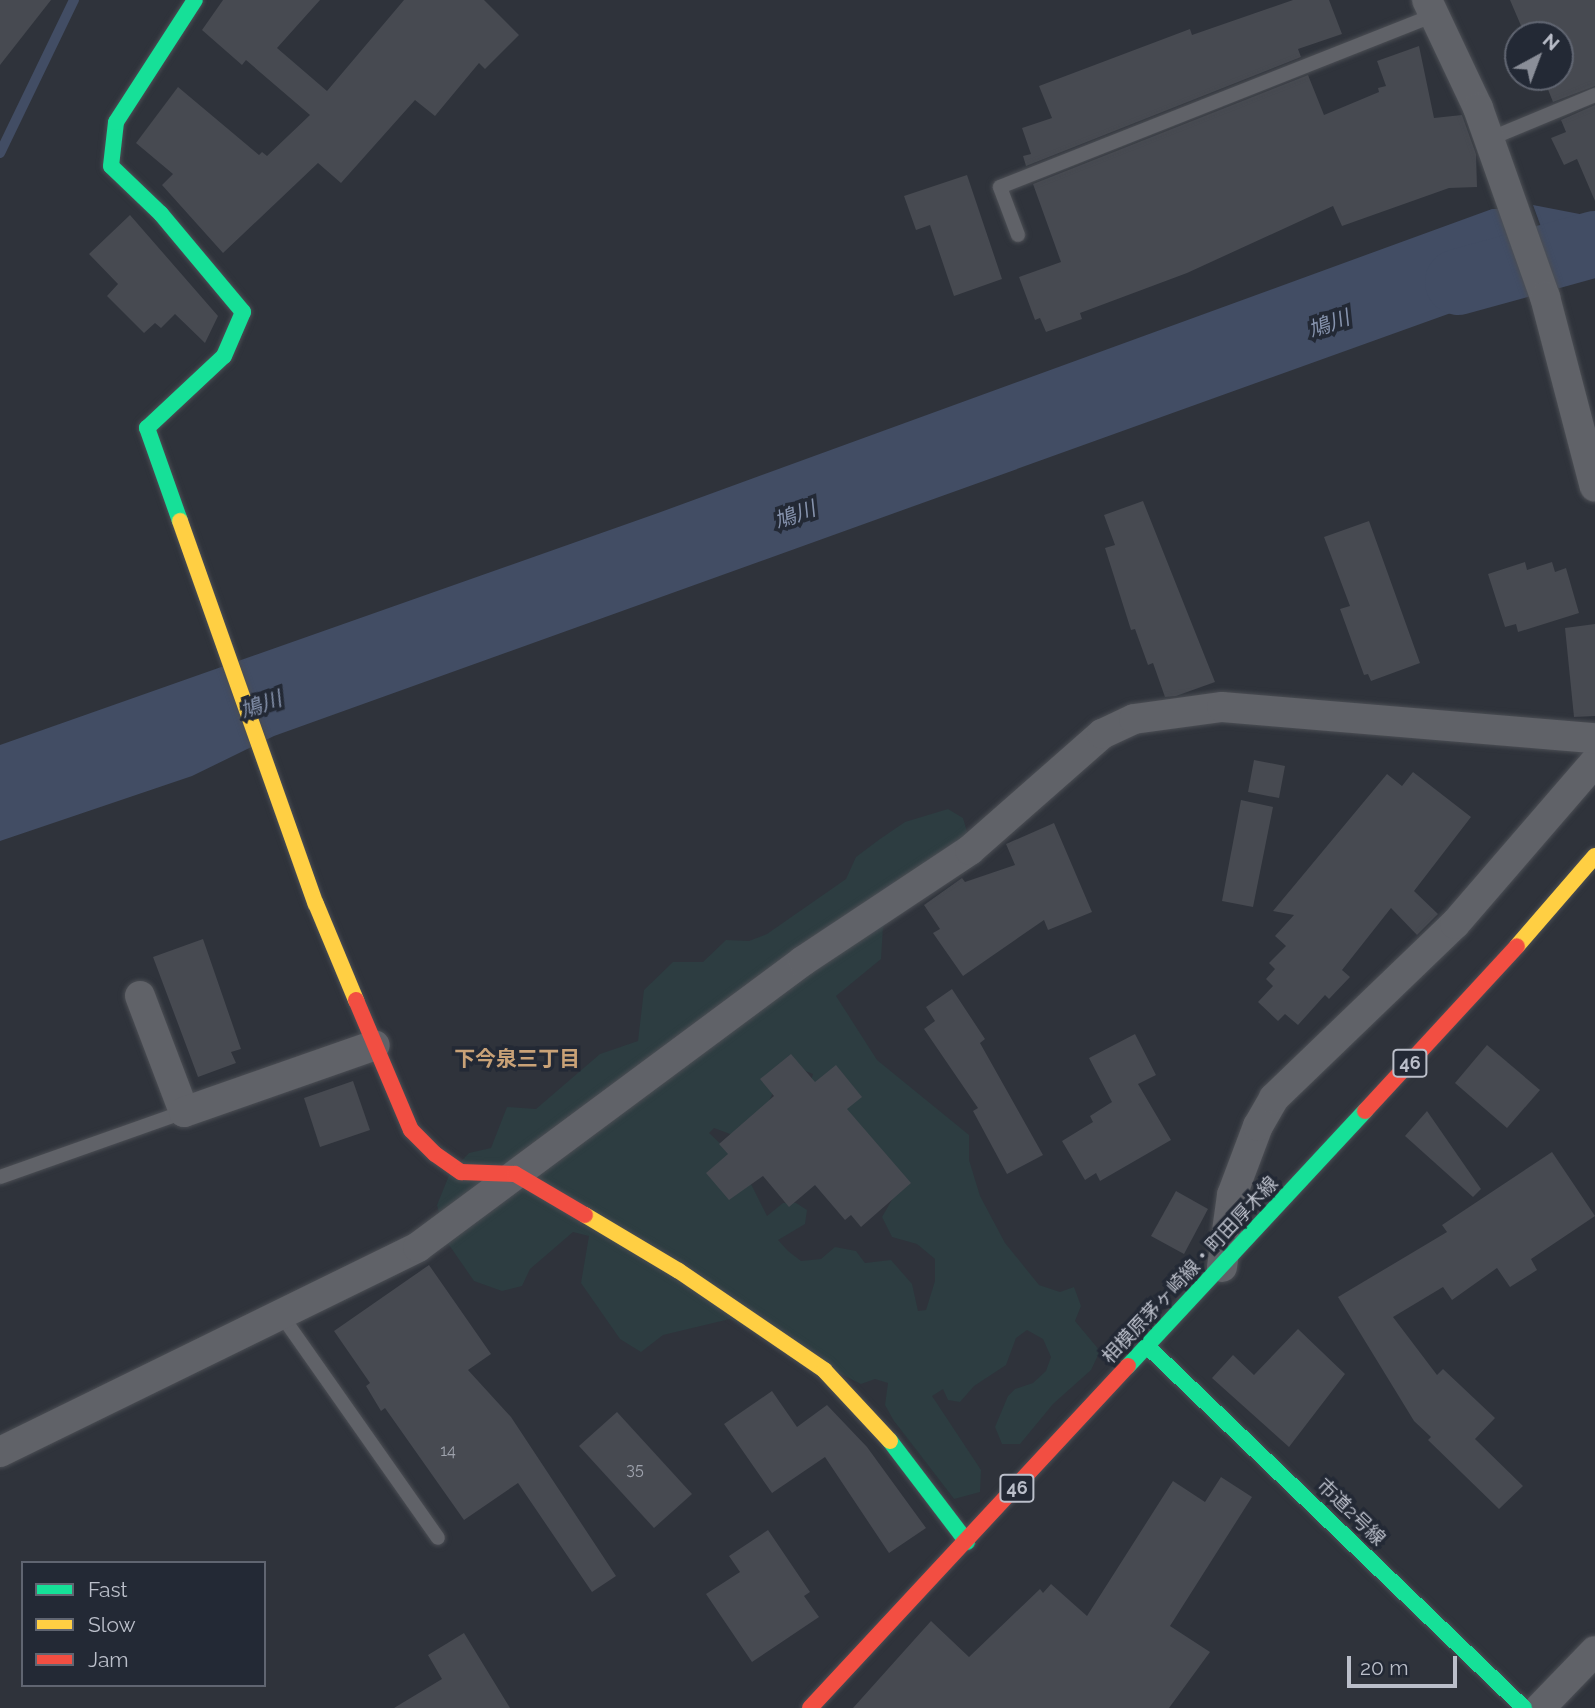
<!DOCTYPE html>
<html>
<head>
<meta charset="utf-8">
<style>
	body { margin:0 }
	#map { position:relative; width:1595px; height:1708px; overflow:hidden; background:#2f333b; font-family:Raleway,"Noto Sans JP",sans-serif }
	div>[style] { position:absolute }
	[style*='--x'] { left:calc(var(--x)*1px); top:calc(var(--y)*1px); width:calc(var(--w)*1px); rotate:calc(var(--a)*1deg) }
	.green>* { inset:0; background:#2d3d41 }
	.water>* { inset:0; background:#424d64 }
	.stream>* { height:10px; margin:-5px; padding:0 5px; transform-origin:5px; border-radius:5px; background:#424d64 }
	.river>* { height:66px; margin:-33px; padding:0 33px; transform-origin:33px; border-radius:33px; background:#424d64 }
	.building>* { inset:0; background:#474a51 }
	.roads { filter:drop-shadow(0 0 2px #4b4e54) drop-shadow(0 0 2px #4b4e54) }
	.lane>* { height:14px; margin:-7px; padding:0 7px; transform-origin:7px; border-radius:7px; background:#606268 }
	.street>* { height:30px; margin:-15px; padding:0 15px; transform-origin:15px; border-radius:15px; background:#606268 }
	.fast>* { height:16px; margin:-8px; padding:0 8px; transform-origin:8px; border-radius:8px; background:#16e098 }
	.slow>* { height:16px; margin:-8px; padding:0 8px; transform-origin:8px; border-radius:8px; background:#ffcf43 }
	.jam>* { height:16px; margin:-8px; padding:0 8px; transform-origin:8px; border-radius:8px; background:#f24e42 }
	span { translate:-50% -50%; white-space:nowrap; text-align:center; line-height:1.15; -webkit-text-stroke:7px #232935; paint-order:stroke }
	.number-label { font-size:16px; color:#9ea2ac }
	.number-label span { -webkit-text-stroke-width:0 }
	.shield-label span { padding:2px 5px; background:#232935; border:2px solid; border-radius:5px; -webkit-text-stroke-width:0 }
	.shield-label { font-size:18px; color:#bbbfca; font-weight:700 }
	.street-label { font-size:19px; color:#bbbfca }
	.water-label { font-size:21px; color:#8693ad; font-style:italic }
	.neighbourhood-label { font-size:21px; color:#c9a277; font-weight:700 }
	.legend { position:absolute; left:21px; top:1561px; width:245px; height:126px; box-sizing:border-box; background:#232935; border:2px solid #606571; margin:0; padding:9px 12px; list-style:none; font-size:21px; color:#bbbfca }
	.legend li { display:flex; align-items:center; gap:14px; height:35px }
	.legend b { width:35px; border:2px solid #606571 }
	.north { position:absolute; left:1504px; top:21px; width:70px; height:70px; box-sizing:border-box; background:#232935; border:2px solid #606571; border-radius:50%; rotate:41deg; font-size:19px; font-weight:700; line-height:28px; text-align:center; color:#bbbfca }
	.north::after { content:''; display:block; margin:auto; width:24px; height:32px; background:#8a8e98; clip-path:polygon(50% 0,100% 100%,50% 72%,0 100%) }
	.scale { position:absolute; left:1347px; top:1656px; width:110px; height:32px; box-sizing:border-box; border:4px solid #bbbfca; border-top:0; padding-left:9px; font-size:21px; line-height:24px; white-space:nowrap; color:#bbbfca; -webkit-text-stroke:5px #232935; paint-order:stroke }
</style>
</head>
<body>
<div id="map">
	<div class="green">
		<div style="clip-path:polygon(evenodd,948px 809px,963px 818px,968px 835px,883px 927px,881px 959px,836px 996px,877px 1060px,969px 1135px,969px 1160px,980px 1196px,1005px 1243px,1039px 1285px,1060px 1292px,1074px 1287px,1081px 1306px,1075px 1321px,1100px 1351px,1091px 1370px,1053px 1404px,1020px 1444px,1002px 1444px,995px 1427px,1008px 1396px,1015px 1389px,1033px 1383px,1046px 1371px,1051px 1357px,1043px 1339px,1027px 1330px,1016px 1338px,1006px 1365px,974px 1386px,960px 1402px,948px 1400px,943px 1389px,932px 1396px,981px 1470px,980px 1492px,954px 1499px,894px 1421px,885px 1405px,888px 1383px,875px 1379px,861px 1384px,730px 1319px,663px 1335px,641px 1352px,620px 1339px,581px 1283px,589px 1236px,573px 1232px,530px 1269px,522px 1286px,502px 1291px,474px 1281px,447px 1242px,437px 1205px,450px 1173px,469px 1153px,491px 1148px,507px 1107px,536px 1109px,600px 1054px,638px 1041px,644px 990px,673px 962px,703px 962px,726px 940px,749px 941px,767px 934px,846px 879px,856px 857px,880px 839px,905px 822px,948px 809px,803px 1070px,813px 1074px,809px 1088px,897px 1191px,882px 1217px,892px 1237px,917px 1244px,935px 1259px,935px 1281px,926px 1310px,918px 1311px,912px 1284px,891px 1260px,865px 1263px,856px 1251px,835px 1247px,821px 1259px,801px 1261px,788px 1251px,778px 1240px,805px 1224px,807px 1210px,796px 1203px,783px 1203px,767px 1216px,751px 1184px,753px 1174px,709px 1133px,714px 1128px,749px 1141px,777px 1085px,803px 1070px)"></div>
	</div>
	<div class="water">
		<div style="clip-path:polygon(1533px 205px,1595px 217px,1595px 260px,1557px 271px)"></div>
		<div style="clip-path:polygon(1492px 209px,1500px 209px,1529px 285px,274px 736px,192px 776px,0 841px,0 745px,658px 513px)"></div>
	</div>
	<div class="stream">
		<div style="--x:0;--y:153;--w:170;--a:-64.2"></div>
	</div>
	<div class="river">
		<div style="--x:1458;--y:282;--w:142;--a:-15.5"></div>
	</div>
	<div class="building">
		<div style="clip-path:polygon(0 0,51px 0,0 65px)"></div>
		<div style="clip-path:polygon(223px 0,320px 0,277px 48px,327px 91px,404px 0,484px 0,519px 35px,485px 69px,479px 63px,435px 116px,415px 100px,341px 183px,318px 163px,223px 253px,162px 185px,173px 174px,136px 143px,178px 87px,259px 155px,262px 152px,267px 156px,310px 115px,246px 60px,242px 65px,202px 30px)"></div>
		<div style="clip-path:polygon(1293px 0,1329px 0,1342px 34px,1298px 49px,1301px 57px,1026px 166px,1023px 156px,1031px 154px,1022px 128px,1052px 118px,1039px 86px,1190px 29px,1192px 35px)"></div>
		<div style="clip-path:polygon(1510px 0,1595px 0,1595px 86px,1553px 102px,1543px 77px,1560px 77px,1560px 35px,1525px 35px)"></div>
		<div style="clip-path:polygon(1419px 46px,1434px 118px,1462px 115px,1476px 154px,1477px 187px,1449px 188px,1342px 226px,1333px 206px,1187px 273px,1080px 313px,1082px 319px,1046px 332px,1040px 318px,1035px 320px,1019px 277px,1061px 262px,1033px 184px,1308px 75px,1324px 115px,1379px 92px,1378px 88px,1386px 86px,1377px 61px)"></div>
		<div style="clip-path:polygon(1595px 105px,1595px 201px,1577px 159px,1564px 165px,1551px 138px,1566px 132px,1561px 120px)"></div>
		<div style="clip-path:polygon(967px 175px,1002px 279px,954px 296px,930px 225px,916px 230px,904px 196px)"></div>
		<div style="clip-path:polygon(130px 215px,218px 316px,205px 343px,175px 314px,161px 328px,155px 323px,144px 333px,107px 296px,118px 284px,89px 254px)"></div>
		<div style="clip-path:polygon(1143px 501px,1215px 682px,1176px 696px,1165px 697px,1153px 663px,1148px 665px,1135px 629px,1131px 630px,1105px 548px,1115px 545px,1104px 515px)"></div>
		<div style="clip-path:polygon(1369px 521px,1420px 663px,1371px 681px,1368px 674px,1364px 675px,1340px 609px,1350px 606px,1324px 537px)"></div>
		<div style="clip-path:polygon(1525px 562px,1527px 570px,1552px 562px,1555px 572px,1566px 568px,1579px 613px,1518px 632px,1516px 624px,1505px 627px,1488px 574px)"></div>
		<div style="clip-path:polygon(1595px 624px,1595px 716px,1574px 717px,1565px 628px)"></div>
		<div style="clip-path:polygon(1254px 760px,1285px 766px,1279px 798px,1248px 792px)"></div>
		<div style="clip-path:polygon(1413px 772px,1471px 817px,1414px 891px,1438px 914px,1417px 935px,1391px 908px,1342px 970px,1350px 977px,1329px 999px,1325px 995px,1298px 1025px,1285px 1014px,1278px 1021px,1258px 1002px,1273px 986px,1266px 979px,1275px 969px,1269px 963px,1286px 946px,1275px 936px,1294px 915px,1273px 911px,1387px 774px,1402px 786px)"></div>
		<div style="clip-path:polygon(1241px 800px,1273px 807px,1253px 907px,1222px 901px)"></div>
		<div style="clip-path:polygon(1054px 823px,1092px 912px,1048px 930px,1044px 920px,963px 976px,933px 933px,940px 929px,924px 905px,962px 878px,965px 882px,1015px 865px,1006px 844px)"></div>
		<div style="clip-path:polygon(203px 939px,241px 1049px,231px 1052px,236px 1063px,198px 1077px,153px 957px)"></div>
		<div style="clip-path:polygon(952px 989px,985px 1039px,980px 1043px,1043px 1155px,1007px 1174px,973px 1111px,978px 1108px,924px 1029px,935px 1021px,926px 1007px)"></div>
		<div style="clip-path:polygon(1135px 1034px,1156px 1075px,1138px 1084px,1171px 1140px,1100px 1181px,1096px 1173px,1085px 1180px,1062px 1141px,1093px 1122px,1090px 1116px,1112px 1102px,1089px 1058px)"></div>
		<div style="clip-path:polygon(1487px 1045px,1540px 1090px,1507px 1128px,1455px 1083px)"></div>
		<div style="clip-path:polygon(791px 1054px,815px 1082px,836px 1065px,862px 1097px,847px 1109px,911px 1183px,861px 1227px,851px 1215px,845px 1220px,815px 1185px,789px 1207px,763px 1176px,729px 1200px,706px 1173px,728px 1154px,719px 1144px,774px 1096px,760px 1079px)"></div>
		<div style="clip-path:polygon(353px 1081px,370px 1130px,320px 1147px,304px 1098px)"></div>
		<div style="clip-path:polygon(1427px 1111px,1481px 1189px,1473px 1197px,1405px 1136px)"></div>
		<div style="clip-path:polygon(1552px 1152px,1595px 1216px,1531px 1259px,1537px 1270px,1510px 1287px,1497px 1268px,1452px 1300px,1443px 1287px,1393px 1317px,1437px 1375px,1443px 1369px,1495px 1418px,1475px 1439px,1523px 1486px,1499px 1509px,1428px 1440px,1431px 1437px,1414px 1421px,1338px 1297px,1447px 1232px,1442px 1225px)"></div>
		<div style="clip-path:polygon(1176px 1191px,1208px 1209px,1184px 1254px,1151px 1236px)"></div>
		<div style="clip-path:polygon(429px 1265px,491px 1354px,468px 1370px,511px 1417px,616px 1576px,592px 1592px,518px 1483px,464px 1520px,385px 1408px,381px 1411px,366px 1386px,370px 1383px,334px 1331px)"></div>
		<div style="clip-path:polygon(1298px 1329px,1345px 1374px,1289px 1447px,1212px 1378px,1233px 1355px,1254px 1375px)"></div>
		<div style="clip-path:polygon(772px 1391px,797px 1427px,827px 1405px,867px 1447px,926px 1528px,889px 1553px,825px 1457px,772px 1493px,724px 1424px)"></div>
		<div style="clip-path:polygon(617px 1412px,692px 1494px,654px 1528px,579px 1446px)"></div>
		<div style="clip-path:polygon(1221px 1477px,1252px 1497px,1170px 1626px,1210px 1652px,1169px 1708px,853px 1708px,931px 1621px,969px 1657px,1040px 1589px,1043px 1593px,1051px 1584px,1087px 1616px,1173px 1481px,1205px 1502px)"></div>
		<div style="clip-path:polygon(768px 1530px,810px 1592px,804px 1596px,819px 1617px,752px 1662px,706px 1594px,740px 1572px,729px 1556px)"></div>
		<div style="clip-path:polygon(464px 1633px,510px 1708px,394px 1708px,442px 1679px,428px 1655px)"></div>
	</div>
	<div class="roads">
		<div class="lane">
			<div style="--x:1489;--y:139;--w:115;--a:-22.5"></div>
			<div style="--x:1018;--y:235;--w:51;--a:-110.6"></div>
			<div style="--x:1000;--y:187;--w:467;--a:-21.6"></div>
			<div style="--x:0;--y:1177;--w:195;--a:-19.5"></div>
			<div style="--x:282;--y:1316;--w:271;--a:54.9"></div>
		</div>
		<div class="street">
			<div style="--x:1427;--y:0;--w:119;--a:64.7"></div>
			<div style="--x:1478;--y:108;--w:201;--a:70.5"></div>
			<div style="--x:1545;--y:297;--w:196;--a:75.3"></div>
			<div style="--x:140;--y:996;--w:124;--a:69.2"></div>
			<div style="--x:184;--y:1112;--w:202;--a:-19.3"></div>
			<div style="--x:1222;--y:1267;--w:73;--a:-82.1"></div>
			<div style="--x:1232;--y:1195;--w:74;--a:-69.4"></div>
			<div style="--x:1258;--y:1126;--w:32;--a:-60"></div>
			<div style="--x:1274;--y:1098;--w:251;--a:-43.9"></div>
			<div style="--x:1455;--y:924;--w:214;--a:-49.2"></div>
			<div style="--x:0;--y:1452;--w:466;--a:-26.1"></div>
			<div style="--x:418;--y:1247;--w:480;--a:-36.6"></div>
			<div style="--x:803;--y:961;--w:201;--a:-33.6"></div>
			<div style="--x:970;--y:850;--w:176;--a:-41.3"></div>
			<div style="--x:1102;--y:734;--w:35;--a:-25"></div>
			<div style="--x:1134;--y:719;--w:89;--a:-7.8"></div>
			<div style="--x:1222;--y:707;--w:374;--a:4.8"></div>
			<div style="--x:1540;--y:1708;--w:79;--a:-46"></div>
		</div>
		<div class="fast">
			<div style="--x:180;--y:521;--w:99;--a:-109.5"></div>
			<div style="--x:147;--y:428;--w:105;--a:-43.1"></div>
			<div style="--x:224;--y:356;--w:48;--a:-66.6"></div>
			<div style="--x:243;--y:312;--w:128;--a:-129.9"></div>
			<div style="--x:161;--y:214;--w:69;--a:-136.2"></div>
			<div style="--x:111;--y:166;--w:44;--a:-83.5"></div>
			<div style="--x:116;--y:122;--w:145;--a:-57.1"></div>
			<div style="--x:1148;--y:1347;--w:521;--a:43.83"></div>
			<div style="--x:1128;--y:1366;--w:348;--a:-47.1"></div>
			<div style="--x:890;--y:1441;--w:127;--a:52.7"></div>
		</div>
		<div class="slow">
			<div style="--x:180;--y:521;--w:406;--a:70.5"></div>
			<div style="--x:316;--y:904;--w:104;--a:67.4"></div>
			<div style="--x:1517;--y:946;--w:119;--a:-49.1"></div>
			<div style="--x:585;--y:1215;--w:109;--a:30.8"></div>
			<div style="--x:679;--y:1271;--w:176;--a:34.3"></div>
			<div style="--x:824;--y:1370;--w:97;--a:47.1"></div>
		</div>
		<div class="jam">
			<div style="--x:356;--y:1000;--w:141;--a:67.1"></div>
			<div style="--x:411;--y:1130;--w:34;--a:45"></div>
			<div style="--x:435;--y:1154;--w:32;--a:35"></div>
			<div style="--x:461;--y:1172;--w:54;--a:2.1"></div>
			<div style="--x:515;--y:1174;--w:81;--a:30.4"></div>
			<div style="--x:1365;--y:1111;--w:224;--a:-47.3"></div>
			<div style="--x:810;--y:1708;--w:467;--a:-47.1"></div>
		</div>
	</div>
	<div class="number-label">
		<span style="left:448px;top:1451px">14</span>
		<span style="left:635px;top:1470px">35</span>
	</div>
	<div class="shield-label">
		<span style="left:1410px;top:1063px">46</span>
		<span style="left:1017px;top:1488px">46</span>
	</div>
	<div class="street-label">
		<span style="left:1190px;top:1270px;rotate:-47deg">相模原茅ヶ崎線・町田厚木線</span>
		<span style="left:1351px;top:1512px;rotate:44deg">市道2号線</span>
	</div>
	<div class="water-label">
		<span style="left:1329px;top:324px;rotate:-20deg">鳩川</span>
		<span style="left:795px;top:515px;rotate:-20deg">鳩川</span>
		<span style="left:261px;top:705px;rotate:-20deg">鳩川</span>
	</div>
	<div class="neighbourhood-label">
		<span style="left:517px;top:1059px">下今泉三丁目</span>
	</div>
	<ul class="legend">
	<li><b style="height:9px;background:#16e098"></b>Fast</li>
	<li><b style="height:9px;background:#ffcf43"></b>Slow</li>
	<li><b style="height:9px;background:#f24e42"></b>Jam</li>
	</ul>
	<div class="north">N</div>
	<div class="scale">20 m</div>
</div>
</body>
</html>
